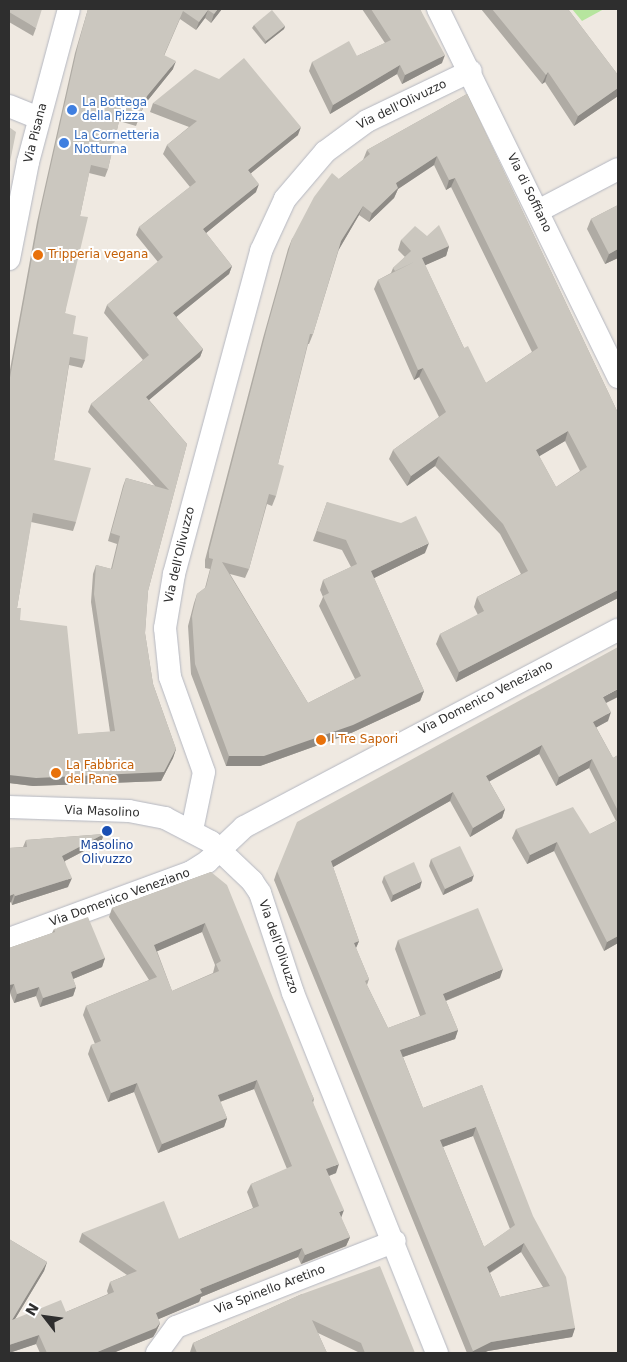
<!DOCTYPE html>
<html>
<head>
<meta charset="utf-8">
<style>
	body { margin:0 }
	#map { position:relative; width:627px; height:1362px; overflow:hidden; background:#efe9e1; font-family:"DejaVu Sans",sans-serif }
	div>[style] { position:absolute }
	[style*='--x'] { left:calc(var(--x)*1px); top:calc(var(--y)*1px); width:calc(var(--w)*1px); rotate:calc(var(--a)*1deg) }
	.green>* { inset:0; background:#b6e59e }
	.roads { filter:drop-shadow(0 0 1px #b4b7c1) drop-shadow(0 0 1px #b4b7c1) }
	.minor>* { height:22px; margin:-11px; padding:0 11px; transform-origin:11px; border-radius:11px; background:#fff }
	.wall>* { inset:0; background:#afaba4 }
	.shaded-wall>* { inset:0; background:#8e8b86 }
	.building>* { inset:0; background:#cbc7bf }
	.dots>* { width:14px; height:14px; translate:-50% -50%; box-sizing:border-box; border:2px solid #fff; border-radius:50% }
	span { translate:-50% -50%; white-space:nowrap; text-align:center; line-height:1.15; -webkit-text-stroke:4px #fff; paint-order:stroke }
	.shop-label { font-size:12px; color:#366cbe }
	.left { translate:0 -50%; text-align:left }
	.street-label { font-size:12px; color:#2e2e2e }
	.food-label { font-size:12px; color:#c56008 }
	.transit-label { font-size:12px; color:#164399 }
	.frame { position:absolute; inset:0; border:10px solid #2e2e2e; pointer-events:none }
	.north { position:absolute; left:20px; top:1292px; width:50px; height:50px; -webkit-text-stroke:4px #fff; paint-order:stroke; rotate:300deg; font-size:14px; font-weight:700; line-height:20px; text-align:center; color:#2e2e2e }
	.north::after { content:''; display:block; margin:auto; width:18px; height:22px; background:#2e2e2e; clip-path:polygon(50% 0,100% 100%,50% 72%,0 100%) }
</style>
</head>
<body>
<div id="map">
	<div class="green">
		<div style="clip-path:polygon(572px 9px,604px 9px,582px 21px)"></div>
	</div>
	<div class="roads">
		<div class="minor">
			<div style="--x:438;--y:9;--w:410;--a:63.9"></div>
			<div style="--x:9;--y:106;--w:32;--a:22"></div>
			<div style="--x:538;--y:211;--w:90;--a:-27.7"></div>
			<div style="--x:9;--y:259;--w:99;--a:-78.9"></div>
			<div style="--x:28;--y:162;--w:158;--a:-75"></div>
			<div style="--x:9;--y:807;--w:120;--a:1.9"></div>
			<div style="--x:129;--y:811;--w:37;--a:11"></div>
			<div style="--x:165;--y:818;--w:52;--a:27.6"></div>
			<div style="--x:211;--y:842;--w:57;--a:43.6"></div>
			<div style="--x:252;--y:881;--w:14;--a:56"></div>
			<div style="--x:260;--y:893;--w:105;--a:71.7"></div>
			<div style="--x:293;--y:993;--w:388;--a:68.2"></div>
			<div style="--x:192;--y:830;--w:59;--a:-78.3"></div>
			<div style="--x:204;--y:772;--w:101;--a:-109.7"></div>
			<div style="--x:170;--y:677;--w:49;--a:-95.8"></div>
			<div style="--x:165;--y:628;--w:55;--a:-80.5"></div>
			<div style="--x:174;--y:574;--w:335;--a:-74.9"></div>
			<div style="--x:261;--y:251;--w:57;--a:-65.2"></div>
			<div style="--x:285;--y:199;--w:62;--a:-49.6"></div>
			<div style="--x:325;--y:152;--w:52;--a:-36.4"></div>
			<div style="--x:367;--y:121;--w:115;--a:-25.7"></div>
			<div style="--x:9;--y:939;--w:194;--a:-20.2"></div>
			<div style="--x:191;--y:872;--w:19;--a:-32"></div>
			<div style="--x:207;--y:862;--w:51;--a:-43.4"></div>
			<div style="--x:244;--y:827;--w:423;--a:-27.8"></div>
			<div style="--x:157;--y:1353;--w:32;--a:-54"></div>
			<div style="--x:176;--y:1327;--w:235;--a:-21.4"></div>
		</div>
	</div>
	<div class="wall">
		<div style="clip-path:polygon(9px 9px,36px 28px,33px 36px,9px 22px)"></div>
		<div style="clip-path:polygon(88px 9px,222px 9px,211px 23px,205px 18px,196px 30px,180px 19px,164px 56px,173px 69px,144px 105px,136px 126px,119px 121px,108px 169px,105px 177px,89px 173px,80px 216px,65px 313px,73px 334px,85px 360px,82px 368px,69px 365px,54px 460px,76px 522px,73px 531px,31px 522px,17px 608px,20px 620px,78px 734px,110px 732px,91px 602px,93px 574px,96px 565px,111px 569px,117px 544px,108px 541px,123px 486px,126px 478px,155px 486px,88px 412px,91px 404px,143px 360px,104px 313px,107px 305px,158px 262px,136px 235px,139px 227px,190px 187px,163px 154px,167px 145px,189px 127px,150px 112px,153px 103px,298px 135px,251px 173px,256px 192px,206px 233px,232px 266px,229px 274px,176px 317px,203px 349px,200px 357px,149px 400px,187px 444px,148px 591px,145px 633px,153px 684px,176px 749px,173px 758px,161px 781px,33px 786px,9px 783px,9px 375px,37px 222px,75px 53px)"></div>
		<div style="clip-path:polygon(362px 9px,420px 9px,442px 63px,402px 84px,397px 74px,330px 114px,309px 71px,312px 62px,357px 56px,385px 43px)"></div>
		<div style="clip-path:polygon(481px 9px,568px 9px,618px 75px,618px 96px,574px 126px,545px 82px,542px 84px)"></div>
		<div style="clip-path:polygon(254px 25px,285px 26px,284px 29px,265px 44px,252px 28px)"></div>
		<div style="clip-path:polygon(evenodd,467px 94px,618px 413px,618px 598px,456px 682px,436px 644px,440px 634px,478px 615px,474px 607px,477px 597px,521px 574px,500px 534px,435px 466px,407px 486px,389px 459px,393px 450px,439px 417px,419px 377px,414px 380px,374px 289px,378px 280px,391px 273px,393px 268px,405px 257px,398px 250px,401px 240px,427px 236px,449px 246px,446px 256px,425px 265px,464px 348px,486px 383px,532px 352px,451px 187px,446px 190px,434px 165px,398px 189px,394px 198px,369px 222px,359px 215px,339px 249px,313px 334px,309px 344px,308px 344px,278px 464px,276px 496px,272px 506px,267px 504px,249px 569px,245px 578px,230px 574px,308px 703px,355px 679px,319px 606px,323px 597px,320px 590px,323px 580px,351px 567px,342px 550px,313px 541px,327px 502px,425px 553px,374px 578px,424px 691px,420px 701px,349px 734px,260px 766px,226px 766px,191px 674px,188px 626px,194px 603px,197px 594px,205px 588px,210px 569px,205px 568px,205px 560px,263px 338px,288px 249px,292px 239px,339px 179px,363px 160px,367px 150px,467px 94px,565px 441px,580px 471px,556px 487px,539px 456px,565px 441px)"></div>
		<div style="clip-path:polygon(618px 205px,618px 258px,605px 264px,587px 229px,591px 219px)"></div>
		<div style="clip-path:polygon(evenodd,606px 703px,608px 721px,596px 727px,613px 758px,618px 755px,618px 943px,604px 951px,554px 851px,527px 864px,512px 838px,516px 829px,590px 834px,616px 821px,589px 768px,556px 786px,539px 754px,489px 781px,505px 809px,502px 818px,470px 837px,450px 801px,333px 867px,359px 941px,356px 948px,369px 979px,367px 985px,388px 1028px,420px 1016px,395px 949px,398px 940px,500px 978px,446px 1001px,458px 1030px,455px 1039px,403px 1057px,423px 1108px,482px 1085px,575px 1328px,572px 1337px,488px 1351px,483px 1353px,467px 1353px,274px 880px,277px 871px,606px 703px,473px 1136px,510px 1229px,484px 1247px,443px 1147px,473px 1136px,606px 703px,521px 1252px,543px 1287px,500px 1297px,490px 1273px,521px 1252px)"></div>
		<div style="clip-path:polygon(104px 834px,101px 842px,65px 861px,68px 887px,12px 905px,11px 902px,9px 903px,9px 848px,23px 847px,26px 840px)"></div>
		<div style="clip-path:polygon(431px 859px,472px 881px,443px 895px,429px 866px)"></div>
		<div style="clip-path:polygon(evenodd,211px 872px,314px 1099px,313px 1103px,336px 1173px,329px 1176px,341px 1218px,350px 1237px,346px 1246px,301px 1264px,298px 1257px,201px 1297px,199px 1302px,158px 1319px,160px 1323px,156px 1332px,153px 1337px,113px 1353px,40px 1353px,36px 1344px,9px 1353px,9px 1239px,47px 1262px,44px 1271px,15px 1319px,66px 1312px,108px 1294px,107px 1291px,110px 1282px,127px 1275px,79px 1242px,82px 1233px,179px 1239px,253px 1208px,247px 1192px,251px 1184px,287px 1169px,254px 1089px,220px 1102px,227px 1118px,224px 1127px,158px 1153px,134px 1092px,108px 1102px,88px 1054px,91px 1045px,95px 1044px,83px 1015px,86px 1006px,149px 980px,109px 917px,112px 908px,211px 872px,202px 932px,215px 965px,213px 973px,172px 991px,157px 951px,202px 932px)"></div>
		<div style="clip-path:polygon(384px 876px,420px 888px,391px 902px,382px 882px)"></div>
		<div style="clip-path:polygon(54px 929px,105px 958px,102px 967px,73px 979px,76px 987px,73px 996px,40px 1007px,36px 996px,14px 1003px,10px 993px,9px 948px,52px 933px)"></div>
		<div style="clip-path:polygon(302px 1294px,415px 1353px,358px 1353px,358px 1352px,318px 1333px,327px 1353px,190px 1353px,190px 1352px,193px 1343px)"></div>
	</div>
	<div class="shaded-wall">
		<div style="clip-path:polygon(218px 9px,222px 9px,211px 23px,214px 14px)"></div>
		<div style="clip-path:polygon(208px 10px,205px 18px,196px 30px,199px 22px)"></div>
		<div style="clip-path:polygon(285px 26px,284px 29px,265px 44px,266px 41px)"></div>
		<div style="clip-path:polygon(445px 55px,442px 63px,402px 84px,405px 75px)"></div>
		<div style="clip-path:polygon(176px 61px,173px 69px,144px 105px,136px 126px,147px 96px)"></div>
		<div style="clip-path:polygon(400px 65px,397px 74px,330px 114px,333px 105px)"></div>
		<div style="clip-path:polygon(548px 72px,545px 82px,542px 84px,546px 75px)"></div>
		<div style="clip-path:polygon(618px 88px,618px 96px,574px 126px,578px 116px)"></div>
		<div style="clip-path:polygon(301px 127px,298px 135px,245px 178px,248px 170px)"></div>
		<div style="clip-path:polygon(437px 156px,434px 165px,398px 189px,394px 198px,369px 222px,372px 213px,396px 183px)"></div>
		<div style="clip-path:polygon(455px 178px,451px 187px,446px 190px,449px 180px)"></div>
		<div style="clip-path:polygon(259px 184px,256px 192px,200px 238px,203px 229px)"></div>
		<div style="clip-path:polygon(363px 206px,359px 215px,338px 251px,341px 241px)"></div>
		<div style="clip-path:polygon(449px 246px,446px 256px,419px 268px,422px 258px)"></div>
		<div style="clip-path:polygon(618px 249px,618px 258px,605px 264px,609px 254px)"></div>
		<div style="clip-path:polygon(232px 266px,229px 274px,170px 322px,173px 313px)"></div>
		<div style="clip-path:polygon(203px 349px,200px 357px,143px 405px,146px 397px)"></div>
		<div style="clip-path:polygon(423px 368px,419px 377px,414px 380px,418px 370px)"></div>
		<div style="clip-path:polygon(568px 431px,565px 441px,533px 460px,536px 450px)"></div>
		<div style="clip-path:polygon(439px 456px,435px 466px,407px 486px,411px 476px)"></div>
		<div style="clip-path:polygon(429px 543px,425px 553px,368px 581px,371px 571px)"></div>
		<div style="clip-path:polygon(618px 590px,618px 598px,456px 682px,459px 672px)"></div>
		<div style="clip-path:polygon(618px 689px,618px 697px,600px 706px,603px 697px)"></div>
		<div style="clip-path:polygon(424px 691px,420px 701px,349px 734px,260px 766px,226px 766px,229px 756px)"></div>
		<div style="clip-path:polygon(611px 712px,608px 721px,590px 731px,593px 722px)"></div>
		<div style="clip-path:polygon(542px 745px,539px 754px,483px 785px,486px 776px)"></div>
		<div style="clip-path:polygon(176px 749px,173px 758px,161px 781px,33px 786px,9px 783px,9px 775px)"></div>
		<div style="clip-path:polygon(592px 759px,589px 768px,556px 786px,559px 777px)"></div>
		<div style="clip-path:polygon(453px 792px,450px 801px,328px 870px,331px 861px)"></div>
		<div style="clip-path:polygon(505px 809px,502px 818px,470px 837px,473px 828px)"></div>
		<div style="clip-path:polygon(104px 834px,101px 842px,59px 864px,62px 856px)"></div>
		<div style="clip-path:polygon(557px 842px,554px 851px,527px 864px,530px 855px)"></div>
		<div style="clip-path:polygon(474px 875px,472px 881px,443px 895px,445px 889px)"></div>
		<div style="clip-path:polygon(72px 878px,68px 887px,12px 905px,15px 896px)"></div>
		<div style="clip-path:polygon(422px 881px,420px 888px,391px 902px,393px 895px)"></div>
		<div style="clip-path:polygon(14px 894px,11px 902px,9px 903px,9px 896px)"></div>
		<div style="clip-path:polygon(205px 923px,202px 932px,151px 954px,154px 945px)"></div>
		<div style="clip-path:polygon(618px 936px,618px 943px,604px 951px,607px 942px)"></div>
		<div style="clip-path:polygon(359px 941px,355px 950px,354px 943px)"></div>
		<div style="clip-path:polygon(105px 958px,102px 967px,68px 981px,71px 972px)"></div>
		<div style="clip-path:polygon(503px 969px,500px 978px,440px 1003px,443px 994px)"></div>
		<div style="clip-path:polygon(14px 984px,10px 993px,9px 993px,9px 985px)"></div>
		<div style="clip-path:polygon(39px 987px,36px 996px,14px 1003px,17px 994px)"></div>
		<div style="clip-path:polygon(76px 987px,73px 996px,40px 1007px,43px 998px)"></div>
		<div style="clip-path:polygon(458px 1030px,455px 1039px,397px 1059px,400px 1050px)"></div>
		<div style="clip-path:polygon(257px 1080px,254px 1089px,214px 1104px,218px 1095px)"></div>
		<div style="clip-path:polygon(137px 1083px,134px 1092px,108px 1102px,111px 1093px)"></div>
		<div style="clip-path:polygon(227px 1118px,224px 1127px,158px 1153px,162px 1144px)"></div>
		<div style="clip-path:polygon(476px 1127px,473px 1136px,437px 1149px,440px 1140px)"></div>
		<div style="clip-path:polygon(339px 1164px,336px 1173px,323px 1178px,326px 1169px)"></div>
		<div style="clip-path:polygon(344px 1210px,341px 1218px,339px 1212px)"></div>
		<div style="clip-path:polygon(350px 1237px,346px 1246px,301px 1264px,305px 1255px)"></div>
		<div style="clip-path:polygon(524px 1243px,521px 1252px,484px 1276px,487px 1267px)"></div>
		<div style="clip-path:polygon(302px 1248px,298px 1257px,201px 1297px,199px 1302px,152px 1322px,156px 1313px,200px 1289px)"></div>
		<div style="clip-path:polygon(47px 1262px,44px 1271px,9px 1329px,12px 1320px)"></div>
		<div style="clip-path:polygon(160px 1323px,156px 1332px,153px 1337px,113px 1353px,95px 1353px)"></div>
		<div style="clip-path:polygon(575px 1328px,572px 1337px,488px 1351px,483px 1353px,472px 1353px,473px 1351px,491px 1342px)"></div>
		<div style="clip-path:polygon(39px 1335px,36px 1344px,9px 1353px,9px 1345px)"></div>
	</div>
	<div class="building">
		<div style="clip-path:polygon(9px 9px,42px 9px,36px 28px,9px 12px)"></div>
		<div style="clip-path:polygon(88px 9px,218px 9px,214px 14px,208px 10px,199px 22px,183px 11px,164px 55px,176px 61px,147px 96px,139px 117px,121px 113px,108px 169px,91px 165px,80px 216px,88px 217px,65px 313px,76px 316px,73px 334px,88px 337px,85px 360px,70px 357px,54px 460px,91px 468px,76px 522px,33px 513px,17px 608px,21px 608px,20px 620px,67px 626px,78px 734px,115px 731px,94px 594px,96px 565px,112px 569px,120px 536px,111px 533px,126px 478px,169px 490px,91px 404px,149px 355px,107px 305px,163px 257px,139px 227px,196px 182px,167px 145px,197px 121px,153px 103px,195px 69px,219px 79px,244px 58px,301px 127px,248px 170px,259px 184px,203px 229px,232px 266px,173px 313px,203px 349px,146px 397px,187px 444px,148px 591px,145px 633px,153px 684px,176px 749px,164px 772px,36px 778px,9px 775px,9px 383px,40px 214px,78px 45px)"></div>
		<div style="clip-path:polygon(371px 9px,420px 9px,445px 55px,405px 75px,400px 65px,333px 105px,312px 62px,349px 41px,357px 56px,391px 40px)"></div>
		<div style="clip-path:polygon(492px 9px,568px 9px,618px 75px,618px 88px,578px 116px,548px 72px,546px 75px)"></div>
		<div style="clip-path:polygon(272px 10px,285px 26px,266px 41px,254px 25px)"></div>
		<div style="clip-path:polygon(evenodd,467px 94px,618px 413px,618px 590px,459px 672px,440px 634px,484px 611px,477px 597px,528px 571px,503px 524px,439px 456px,411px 476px,393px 450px,446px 412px,423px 368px,418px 370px,378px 280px,414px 262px,395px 271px,393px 268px,411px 251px,401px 240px,415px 226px,427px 236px,439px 225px,449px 246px,422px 258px,464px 348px,468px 346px,486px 383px,538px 348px,455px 178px,449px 180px,437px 156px,396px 183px,398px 188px,372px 213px,363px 206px,341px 241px,313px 334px,310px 334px,278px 464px,284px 466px,276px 496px,269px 494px,249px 569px,222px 562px,308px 703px,361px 676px,323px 596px,329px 593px,323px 580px,357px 564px,346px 540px,317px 531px,327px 502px,401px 523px,416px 516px,429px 543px,371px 571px,424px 691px,353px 725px,264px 756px,229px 756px,195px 664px,192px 616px,197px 594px,206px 587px,213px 559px,209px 558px,209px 551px,267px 328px,292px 239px,314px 197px,332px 173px,339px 179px,370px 154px,367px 150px,467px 94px,568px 431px,587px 467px,556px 487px,536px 450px,568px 431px)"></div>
		<div style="clip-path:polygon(9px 127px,16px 132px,9px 167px)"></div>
		<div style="clip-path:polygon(618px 205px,618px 249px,609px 254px,591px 219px)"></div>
		<div style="clip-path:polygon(evenodd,618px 647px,618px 689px,603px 697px,611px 712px,593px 722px,613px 758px,618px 755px,618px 811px,592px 759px,559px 777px,542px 745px,486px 776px,505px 809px,473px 828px,453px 792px,331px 861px,359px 941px,354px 943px,369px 979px,365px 981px,388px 1028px,426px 1014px,398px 940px,478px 908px,503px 969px,443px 994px,458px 1030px,400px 1050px,423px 1108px,482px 1085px,533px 1216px,566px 1277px,575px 1328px,491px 1342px,473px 1351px,277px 871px,297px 822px,618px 647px,476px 1127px,515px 1225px,484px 1247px,440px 1140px,476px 1127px,618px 647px,524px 1243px,550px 1286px,500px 1297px,487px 1267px,524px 1243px)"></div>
		<div style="clip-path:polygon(573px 807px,590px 834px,618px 820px,618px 936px,607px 942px,557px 842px,530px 855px,516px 829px)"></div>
		<div style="clip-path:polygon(104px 834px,62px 856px,72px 878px,15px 896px,14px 894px,9px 896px,9px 848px,27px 847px,26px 840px)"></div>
		<div style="clip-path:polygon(460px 846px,474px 875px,445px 889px,431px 859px)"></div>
		<div style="clip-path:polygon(414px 862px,422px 881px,393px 895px,384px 876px)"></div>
		<div style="clip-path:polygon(evenodd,211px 872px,227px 885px,314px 1099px,312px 1100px,339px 1164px,326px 1169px,344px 1210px,339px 1212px,350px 1237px,305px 1255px,302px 1248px,200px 1289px,202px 1293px,156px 1313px,160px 1323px,156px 1328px,95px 1353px,47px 1353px,39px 1335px,9px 1345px,9px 1239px,47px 1262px,12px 1320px,61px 1300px,66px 1312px,114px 1292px,110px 1282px,137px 1271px,82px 1233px,164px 1201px,179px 1239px,259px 1206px,251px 1184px,292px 1166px,257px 1080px,218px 1095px,227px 1118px,162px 1144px,137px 1083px,111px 1093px,91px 1045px,101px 1041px,86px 1006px,157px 977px,112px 908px,211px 872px,205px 923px,221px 961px,216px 964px,219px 971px,172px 991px,154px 945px,205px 923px)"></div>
		<div style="clip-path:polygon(88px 917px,105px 958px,71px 972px,76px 987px,43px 998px,39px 987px,17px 994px,14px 984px,9px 985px,9px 948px,55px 932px,54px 929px)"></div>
		<div style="clip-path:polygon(380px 1266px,415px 1353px,365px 1353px,361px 1343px,312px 1320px,327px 1353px,197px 1353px,193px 1343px,302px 1294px)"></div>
	</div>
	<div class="dots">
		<div style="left:72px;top:110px;background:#3f7fe0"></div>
		<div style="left:64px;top:143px;background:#3f7fe0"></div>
		<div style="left:38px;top:255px;background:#e8710a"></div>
		<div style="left:321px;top:740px;background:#e8710a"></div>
		<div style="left:56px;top:773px;background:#e8710a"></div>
		<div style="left:107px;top:831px;background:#1a4fb4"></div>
	</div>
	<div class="shop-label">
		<span class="left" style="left:82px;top:110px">La Bottega<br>della Pizza</span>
		<span class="left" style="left:74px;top:143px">La Cornetteria<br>Notturna</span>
	</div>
	<div class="street-label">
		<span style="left:402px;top:105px;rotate:-26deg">Via dell'Olivuzzo</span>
		<span style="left:36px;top:133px;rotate:-76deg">Via Pisana</span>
		<span style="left:529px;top:193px;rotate:64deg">Via di Soffiano</span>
		<span style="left:180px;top:555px;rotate:-77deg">Via dell'Olivuzzo</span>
		<span style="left:486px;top:698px;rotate:-27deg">Via Domenico Veneziano</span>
		<span style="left:102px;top:812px;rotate:2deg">Via Masolino</span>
		<span style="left:120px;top:898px;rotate:-20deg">Via Domenico Veneziano</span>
		<span style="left:278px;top:947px;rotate:71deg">Via dell'Olivuzzo</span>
		<span style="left:270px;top:1290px;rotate:-21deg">Via Spinello Aretino</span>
	</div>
	<div class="food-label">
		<span class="left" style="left:48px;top:255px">Tripperia vegana</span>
		<span class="left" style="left:331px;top:740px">I Tre Sapori</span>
		<span class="left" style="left:66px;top:773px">La Fabbrica<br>del Pane</span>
	</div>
	<div class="transit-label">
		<span style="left:107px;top:853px">Masolino<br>Olivuzzo</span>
	</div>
	<div class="frame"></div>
	<div class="north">N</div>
</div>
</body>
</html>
